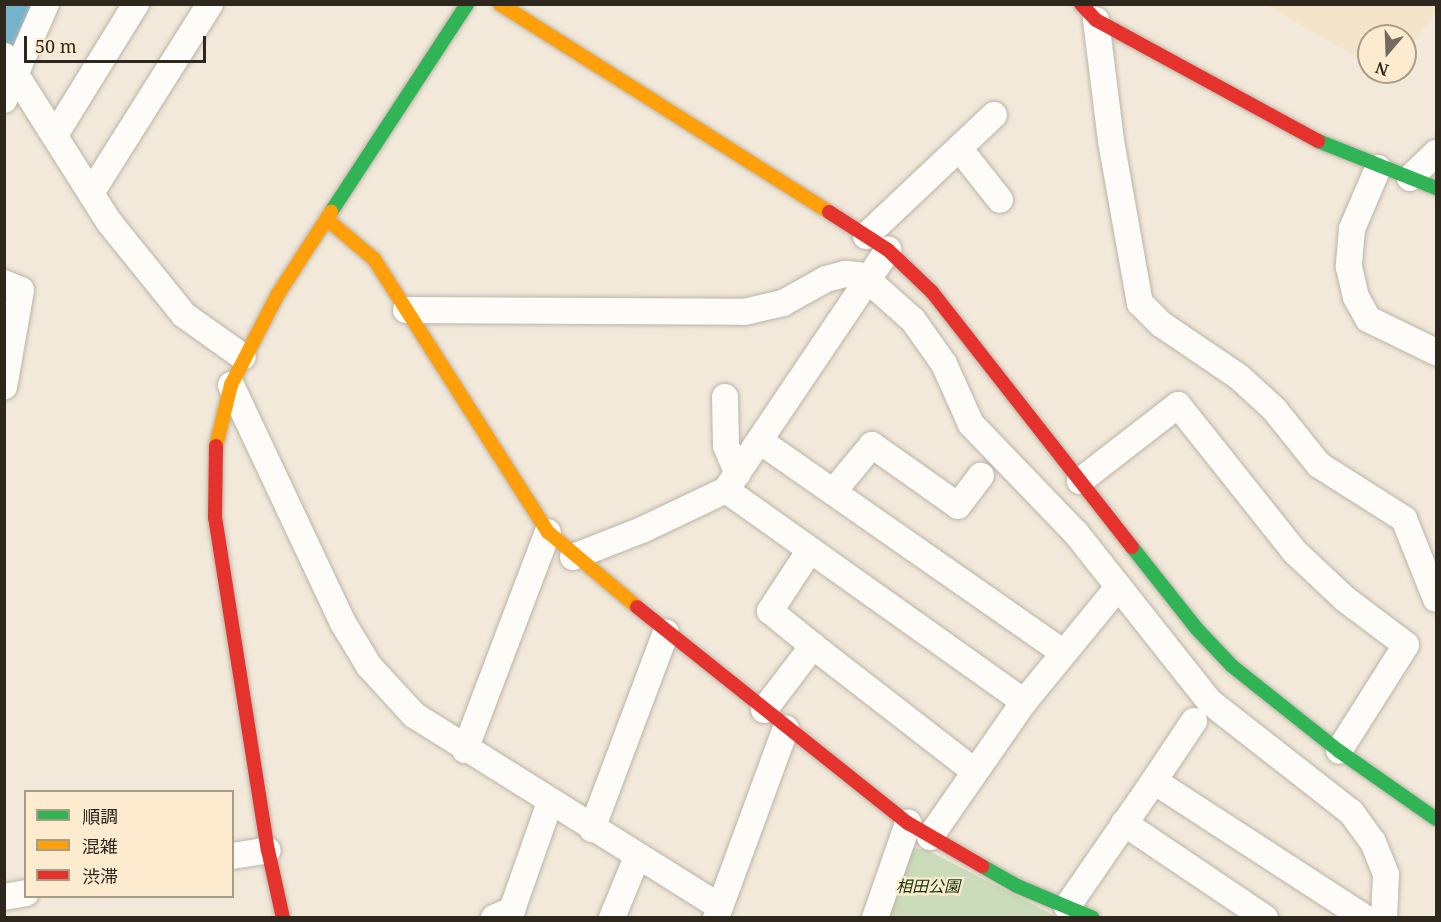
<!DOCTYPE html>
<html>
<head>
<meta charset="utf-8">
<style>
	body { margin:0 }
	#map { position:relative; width:1441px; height:922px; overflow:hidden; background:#f2e9da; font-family:"Noto Serif","Noto Sans JP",serif }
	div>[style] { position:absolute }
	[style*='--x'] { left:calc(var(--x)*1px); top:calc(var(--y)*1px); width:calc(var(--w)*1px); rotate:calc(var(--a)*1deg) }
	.built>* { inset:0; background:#f4e4ca }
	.green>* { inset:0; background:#cadcba }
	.river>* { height:44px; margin:-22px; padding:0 22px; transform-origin:22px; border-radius:22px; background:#74b3cb }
	.roads { filter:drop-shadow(0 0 2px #bbb4a8) drop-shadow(0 0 2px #bbb4a8) }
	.street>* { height:26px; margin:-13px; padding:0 13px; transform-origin:13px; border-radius:13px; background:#fdfcf9 }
	.fast>* { height:14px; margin:-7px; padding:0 7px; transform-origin:7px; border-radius:7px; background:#30b455 }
	.slow>* { height:14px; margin:-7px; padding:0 7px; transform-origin:7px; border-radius:7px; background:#ff9f0a }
	.jam>* { height:14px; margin:-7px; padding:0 7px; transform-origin:7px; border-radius:7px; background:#e5322d }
	span { translate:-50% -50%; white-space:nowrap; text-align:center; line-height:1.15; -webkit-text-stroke:4.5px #fdebcf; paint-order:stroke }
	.park-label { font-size:16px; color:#103407; font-style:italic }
	.frame { position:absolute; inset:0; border:6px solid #2e271d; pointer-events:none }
	.legend { position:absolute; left:24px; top:790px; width:210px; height:108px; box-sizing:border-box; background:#fdebcf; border:2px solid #aa9d88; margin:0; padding:8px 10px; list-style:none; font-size:18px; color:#2e271d }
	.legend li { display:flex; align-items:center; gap:12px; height:30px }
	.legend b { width:30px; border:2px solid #aa9d88 }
	.north { position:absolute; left:1357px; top:24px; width:60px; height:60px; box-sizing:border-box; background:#fdebcf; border:2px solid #aa9d88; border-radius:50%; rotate:199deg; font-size:16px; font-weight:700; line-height:24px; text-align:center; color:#2e271d }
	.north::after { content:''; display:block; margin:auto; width:21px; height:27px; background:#736b5f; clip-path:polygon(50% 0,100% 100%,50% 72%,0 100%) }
	.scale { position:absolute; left:24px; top:36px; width:182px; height:27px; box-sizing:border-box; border:3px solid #2e271d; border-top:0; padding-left:8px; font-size:18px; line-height:21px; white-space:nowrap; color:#2e271d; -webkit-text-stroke:4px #fdebcf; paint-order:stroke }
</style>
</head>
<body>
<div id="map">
	<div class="built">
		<div style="clip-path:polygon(1436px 4px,1436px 11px,1405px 55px,1405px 36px,1369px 36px,1369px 64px,1267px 5px)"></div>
	</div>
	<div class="green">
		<div style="clip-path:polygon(913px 848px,927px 850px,1059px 918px,885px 918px,906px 854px)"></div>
	</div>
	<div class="river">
		<div style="--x:4;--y:43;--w:43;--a:-65.2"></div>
	</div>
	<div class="roads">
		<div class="street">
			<div style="--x:1096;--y:20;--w:122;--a:82.9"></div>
			<div style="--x:1111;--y:141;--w:165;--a:79.9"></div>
			<div style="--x:1140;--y:303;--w:30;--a:45"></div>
			<div style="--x:1161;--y:324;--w:94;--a:34.2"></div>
			<div style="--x:1239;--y:377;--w:47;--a:42.4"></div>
			<div style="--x:1274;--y:409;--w:72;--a:51.2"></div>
			<div style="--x:1319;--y:465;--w:101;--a:32.4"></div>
			<div style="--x:1404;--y:519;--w:86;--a:68.2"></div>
			<div style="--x:4;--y:56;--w:196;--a:57.7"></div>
			<div style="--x:109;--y:222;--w:119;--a:51.1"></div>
			<div style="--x:184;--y:315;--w:72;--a:35.4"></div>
			<div style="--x:4;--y:100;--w:105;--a:-66.4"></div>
			<div style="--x:55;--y:135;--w:154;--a:-58.3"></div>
			<div style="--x:959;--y:148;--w:66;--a:51.7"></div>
			<div style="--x:1378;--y:168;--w:66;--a:113.1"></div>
			<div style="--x:1352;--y:229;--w:38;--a:95"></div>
			<div style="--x:1349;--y:267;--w:31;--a:77"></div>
			<div style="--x:1356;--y:297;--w:25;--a:61"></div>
			<div style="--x:1368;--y:319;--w:76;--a:25.9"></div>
			<div style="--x:1410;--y:178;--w:36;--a:-44"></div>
			<div style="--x:91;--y:193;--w:223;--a:-57.8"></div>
			<div style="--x:866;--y:236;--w:176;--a:-43.4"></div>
			<div style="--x:4;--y:283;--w:18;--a:22"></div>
			<div style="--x:21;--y:290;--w:98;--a:99.9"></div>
			<div style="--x:406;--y:310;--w:338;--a:0.3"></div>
			<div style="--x:744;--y:312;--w:40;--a:-13"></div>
			<div style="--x:783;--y:303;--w:49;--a:-29.2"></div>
			<div style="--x:826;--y:279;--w:20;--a:-15"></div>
			<div style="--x:845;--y:274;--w:13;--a:4"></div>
			<div style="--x:858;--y:275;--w:14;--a:30"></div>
			<div style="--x:870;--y:282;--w:57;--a:41.5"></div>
			<div style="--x:913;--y:320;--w:54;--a:54.8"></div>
			<div style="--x:944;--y:364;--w:66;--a:65.8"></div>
			<div style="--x:971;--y:424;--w:151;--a:46.1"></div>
			<div style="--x:1076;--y:533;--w:216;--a:51.6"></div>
			<div style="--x:1210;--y:702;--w:179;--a:38"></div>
			<div style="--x:1351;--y:812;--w:37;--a:54"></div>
			<div style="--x:1373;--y:842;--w:35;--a:68"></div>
			<div style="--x:1386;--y:875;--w:43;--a:92.7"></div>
			<div style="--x:231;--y:385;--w:263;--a:64.8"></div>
			<div style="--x:343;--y:623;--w:50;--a:58.8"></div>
			<div style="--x:369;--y:666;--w:67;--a:47.4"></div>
			<div style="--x:414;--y:715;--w:361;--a:32.1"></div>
			<div style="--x:725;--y:397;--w:49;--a:88.8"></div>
			<div style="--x:726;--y:446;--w:30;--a:67"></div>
			<div style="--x:760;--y:441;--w:369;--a:34.9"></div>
			<div style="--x:1080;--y:481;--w:124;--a:-37.8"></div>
			<div style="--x:1178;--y:405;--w:188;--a:51.5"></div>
			<div style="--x:1295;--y:552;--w:69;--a:43.2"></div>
			<div style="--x:1345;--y:599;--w:76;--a:37"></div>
			<div style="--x:1406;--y:645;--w:125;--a:122.3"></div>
			<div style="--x:726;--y:490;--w:366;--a:35.4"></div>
			<div style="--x:833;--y:492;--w:61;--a:-50.3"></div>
			<div style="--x:872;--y:445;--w:105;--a:35.3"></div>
			<div style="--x:958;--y:506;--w:38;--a:-53"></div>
			<div style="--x:810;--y:550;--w:73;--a:123.3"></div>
			<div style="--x:770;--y:611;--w:55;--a:39.1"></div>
			<div style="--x:573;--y:557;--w:74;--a:-21.4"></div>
			<div style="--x:642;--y:530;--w:93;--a:-25.5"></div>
			<div style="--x:726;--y:490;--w:290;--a:-56"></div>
			<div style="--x:764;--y:710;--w:81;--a:-52.6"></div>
			<div style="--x:813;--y:646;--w:204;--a:37.8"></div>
			<div style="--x:1194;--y:721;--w:72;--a:123.7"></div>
			<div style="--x:1154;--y:781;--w:252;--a:33"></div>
			<div style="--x:465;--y:750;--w:233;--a:-69.2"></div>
			<div style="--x:1124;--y:823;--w:170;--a:34"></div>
			<div style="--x:592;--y:829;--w:210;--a:-69.4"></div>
			<div style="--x:930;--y:837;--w:165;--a:-55.2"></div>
			<div style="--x:1024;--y:702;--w:149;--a:-50.7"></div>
			<div style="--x:232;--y:856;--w:36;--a:-9"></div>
			<div style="--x:4;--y:897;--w:22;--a:-10"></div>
			<div style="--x:1067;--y:907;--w:153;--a:-55.4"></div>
			<div style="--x:494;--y:918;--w:20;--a:-24"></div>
			<div style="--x:512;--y:910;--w:114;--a:-70.6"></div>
			<div style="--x:612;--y:918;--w:66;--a:-67.7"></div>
			<div style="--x:716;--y:918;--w:202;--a:-69.8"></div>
			<div style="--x:875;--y:918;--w:101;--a:-70.8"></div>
		</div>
		<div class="fast">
			<div style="--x:1318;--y:141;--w:127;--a:21.7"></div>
			<div style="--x:331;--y:212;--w:249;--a:-56.8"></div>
			<div style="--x:1132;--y:547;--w:105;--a:51.6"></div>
			<div style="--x:1197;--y:629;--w:51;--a:46.6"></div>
			<div style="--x:1232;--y:666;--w:137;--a:38.5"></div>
			<div style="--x:1339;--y:751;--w:118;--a:35"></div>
			<div style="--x:982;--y:866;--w:40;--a:29.7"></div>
			<div style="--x:1017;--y:886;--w:82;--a:22.8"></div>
		</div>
		<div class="slow">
			<div style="--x:500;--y:4;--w:389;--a:32.3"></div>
			<div style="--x:329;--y:221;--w:59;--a:40.2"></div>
			<div style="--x:374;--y:259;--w:324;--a:57.5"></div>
			<div style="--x:548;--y:532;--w:116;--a:40.1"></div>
			<div style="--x:216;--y:446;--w:63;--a:-76.2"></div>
			<div style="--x:231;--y:385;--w:102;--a:-62.7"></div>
			<div style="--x:278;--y:294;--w:98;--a:-57.1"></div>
		</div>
		<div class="jam">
			<div style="--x:1081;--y:4;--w:22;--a:47"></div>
			<div style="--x:1096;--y:20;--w:253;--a:28.6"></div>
			<div style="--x:829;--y:212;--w:70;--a:32.8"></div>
			<div style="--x:888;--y:250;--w:61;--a:43.7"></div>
			<div style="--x:932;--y:292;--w:324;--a:51.9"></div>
			<div style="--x:216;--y:446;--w:71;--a:90.8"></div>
			<div style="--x:215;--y:517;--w:337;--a:81"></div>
			<div style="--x:268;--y:850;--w:70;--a:77.6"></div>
			<div style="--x:637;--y:607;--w:347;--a:38.6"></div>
			<div style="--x:908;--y:823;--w:86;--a:30.2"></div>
		</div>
	</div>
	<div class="park-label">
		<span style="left:928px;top:886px">相田公園</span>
	</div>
	<div class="frame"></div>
	<ul class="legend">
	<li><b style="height:8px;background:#30b455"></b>順調</li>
	<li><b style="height:8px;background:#ff9f0a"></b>混雑</li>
	<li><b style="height:8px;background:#e5322d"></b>渋滞</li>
	</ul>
	<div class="north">N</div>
	<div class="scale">50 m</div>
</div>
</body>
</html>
